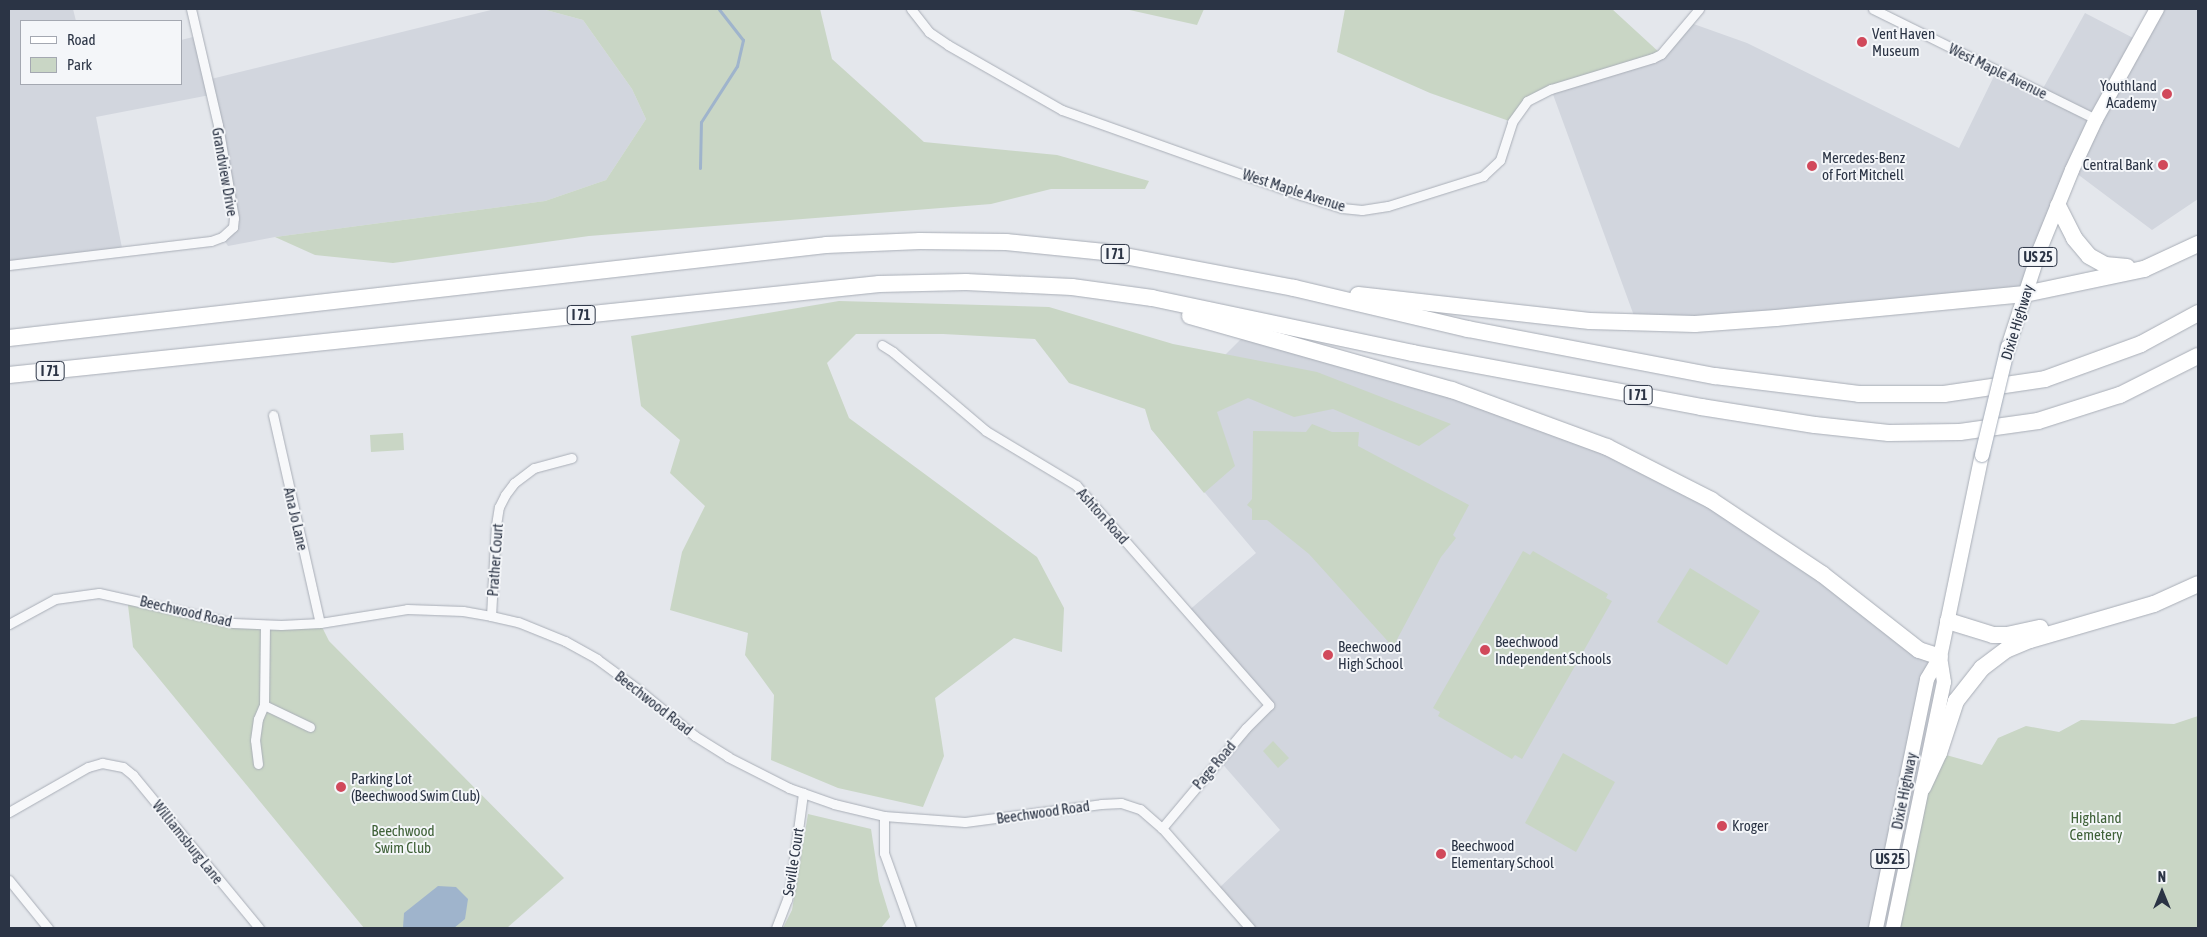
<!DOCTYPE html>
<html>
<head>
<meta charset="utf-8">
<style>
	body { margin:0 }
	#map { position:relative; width:2207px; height:937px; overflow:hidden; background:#e4e7ec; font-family:"Asap Condensed",sans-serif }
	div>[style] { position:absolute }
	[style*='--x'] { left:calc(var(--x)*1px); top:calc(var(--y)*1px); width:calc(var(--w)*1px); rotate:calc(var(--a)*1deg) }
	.built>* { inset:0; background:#d2d6de }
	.green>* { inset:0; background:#c9d6c5 }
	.water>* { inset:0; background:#9fb4cc }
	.stream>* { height:3px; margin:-1.5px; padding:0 1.5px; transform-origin:1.5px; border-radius:1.5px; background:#9fb4cc }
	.roads { filter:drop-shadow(0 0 1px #a9aeb7) drop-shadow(0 0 1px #a9aeb7) }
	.minor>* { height:9px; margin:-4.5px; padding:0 4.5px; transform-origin:4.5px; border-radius:4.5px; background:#f7f8fa }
	.primary>* { height:14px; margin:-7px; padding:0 7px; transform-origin:7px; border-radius:7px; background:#fff }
	.motorway>* { height:16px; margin:-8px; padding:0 8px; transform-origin:8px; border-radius:8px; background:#fff }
	.bridges { filter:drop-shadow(0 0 1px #a3abb8) drop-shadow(0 0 1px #a3abb8) }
	.primary-bridge>* { height:14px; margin:-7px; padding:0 7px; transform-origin:7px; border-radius:7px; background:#fff }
	.dots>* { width:14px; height:14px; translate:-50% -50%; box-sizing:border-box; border:2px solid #f4f6f9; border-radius:50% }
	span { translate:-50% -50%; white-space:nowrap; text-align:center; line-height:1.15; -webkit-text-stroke:4px #f4f6f9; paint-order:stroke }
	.shield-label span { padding:1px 4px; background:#f4f6f9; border:1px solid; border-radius:4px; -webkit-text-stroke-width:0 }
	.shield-label { font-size:14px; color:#2b3445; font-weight:700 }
	.poi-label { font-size:15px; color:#2b3445 }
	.left { translate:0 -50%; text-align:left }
	.right { translate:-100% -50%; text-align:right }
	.street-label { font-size:15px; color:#2b3445 }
	.park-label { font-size:15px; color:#3f6138 }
	.frame { position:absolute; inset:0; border:10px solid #2b3445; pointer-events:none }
	.legend { position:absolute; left:20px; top:20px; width:162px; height:65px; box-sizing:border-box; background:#f4f6f9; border:1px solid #a4a8b1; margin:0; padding:6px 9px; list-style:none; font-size:15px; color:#2b3445 }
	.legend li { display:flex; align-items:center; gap:10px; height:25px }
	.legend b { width:25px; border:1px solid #a4a8b1 }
	.north { position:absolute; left:2137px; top:867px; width:50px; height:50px; -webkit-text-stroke:4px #f4f6f9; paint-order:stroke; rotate:0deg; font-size:14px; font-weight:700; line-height:20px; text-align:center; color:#2b3445 }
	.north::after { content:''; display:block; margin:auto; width:18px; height:22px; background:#2b3445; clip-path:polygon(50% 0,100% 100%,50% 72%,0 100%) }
</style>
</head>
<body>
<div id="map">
	<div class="built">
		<div style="clip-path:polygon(9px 9px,73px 9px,76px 21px,21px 21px,21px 84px,181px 84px,181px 40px,197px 36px,207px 80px,495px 9px,546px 10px,583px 20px,632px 89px,646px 119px,606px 180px,545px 201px,275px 237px,228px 246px,222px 237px,233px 227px,210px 95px,96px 117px,123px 253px,9px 265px)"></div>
		<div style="clip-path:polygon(2157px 9px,2198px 9px,2198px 199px,2152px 230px,2072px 170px,2025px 294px,1637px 324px,1551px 89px,1653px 58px,1688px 22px,1747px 43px,1959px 148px,1997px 70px,2041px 92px,2085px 13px,2139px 41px)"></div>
		<div style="clip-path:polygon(1249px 331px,1452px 390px,1661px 475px,1940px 657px,1944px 682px,1893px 928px,1250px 928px,1217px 890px,1280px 830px,1219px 760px,1268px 705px,1187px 612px,1256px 553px,1151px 429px)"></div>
	</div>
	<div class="green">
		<div style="clip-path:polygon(495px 9px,820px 9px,832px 59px,924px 142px,1057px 155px,1149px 181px,1145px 189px,1051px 189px,991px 204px,589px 236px,393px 263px,315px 255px,275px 237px,545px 201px,606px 180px,646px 119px,632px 89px,583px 20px,546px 10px)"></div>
		<div style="clip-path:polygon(1125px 9px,1204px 9px,1197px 25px)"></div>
		<div style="clip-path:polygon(1345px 9px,1612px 9px,1661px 54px,1535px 95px,1512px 122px,1430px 93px,1337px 52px)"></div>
		<div style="clip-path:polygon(839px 301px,1049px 307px,1173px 344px,1317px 372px,1451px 424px,1419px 446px,1333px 409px,1294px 417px,1248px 398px,1217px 412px,1235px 466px,1204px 493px,1151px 429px,1145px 409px,1069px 383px,1035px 339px,943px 334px,856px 334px,827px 363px,849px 418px,1037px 557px,1064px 608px,1062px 652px,1014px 638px,935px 698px,944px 756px,923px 807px,838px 788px,771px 760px,774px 695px,745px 655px,748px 633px,670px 610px,682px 552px,705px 506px,670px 473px,680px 440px,641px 406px,631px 336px)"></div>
		<div style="clip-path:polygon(1312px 424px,1332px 432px,1359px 432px,1358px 446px,1469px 505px,1453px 535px,1456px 538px,1441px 557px,1393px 647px,1309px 554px,1267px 520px,1252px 520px,1252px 509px,1247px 505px,1252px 499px,1253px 431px,1306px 432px)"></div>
		<div style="clip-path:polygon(403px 433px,404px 450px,371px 452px,370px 435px)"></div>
		<div style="clip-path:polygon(1523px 551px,1530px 555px,1533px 551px,1608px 594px,1606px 598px,1612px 601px,1522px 759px,1515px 755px,1512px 759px,1438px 716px,1440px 712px,1433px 708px)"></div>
		<div style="clip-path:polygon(1690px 568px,1760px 611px,1727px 665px,1657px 622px)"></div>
		<div style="clip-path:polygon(127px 597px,214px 620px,320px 623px,329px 641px,564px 878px,507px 928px,364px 928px,133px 647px)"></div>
		<div style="clip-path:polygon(2198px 716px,2198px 928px,1893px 928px,1917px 822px,1939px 753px,1982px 765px,1998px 738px,2026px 726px,2059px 732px,2081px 720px,2174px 724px)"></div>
		<div style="clip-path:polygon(1273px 741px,1289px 758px,1278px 768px,1263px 751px)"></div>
		<div style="clip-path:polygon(1563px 753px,1615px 782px,1576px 852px,1525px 823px)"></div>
		<div style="clip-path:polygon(808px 814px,871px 829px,879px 881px,890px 917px,881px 928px,783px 928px,792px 910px)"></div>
	</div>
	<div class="water">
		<div style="clip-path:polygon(438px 886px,456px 887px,468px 899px,465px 919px,454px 928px,403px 928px,404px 913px)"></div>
	</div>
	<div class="stream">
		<div style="--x:700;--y:168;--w:46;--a:-88.8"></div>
		<div style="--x:701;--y:122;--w:67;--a:-57.3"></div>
		<div style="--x:737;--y:66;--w:27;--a:-77"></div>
		<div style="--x:743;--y:40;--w:39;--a:-128"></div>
	</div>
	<div class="roads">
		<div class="minor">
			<div style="--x:911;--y:9;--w:29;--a:52"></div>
			<div style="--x:929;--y:32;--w:23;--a:34"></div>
			<div style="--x:948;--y:45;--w:131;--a:29.7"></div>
			<div style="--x:1062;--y:110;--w:254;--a:19.6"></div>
			<div style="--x:1301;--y:195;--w:43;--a:17.6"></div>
			<div style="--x:1342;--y:208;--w:20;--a:6"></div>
			<div style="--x:1362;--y:210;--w:26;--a:-9"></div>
			<div style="--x:1388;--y:206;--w:100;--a:-17.5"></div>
			<div style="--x:1483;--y:176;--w:23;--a:-43"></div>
			<div style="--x:1500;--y:160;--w:40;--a:-72"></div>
			<div style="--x:1512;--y:122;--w:26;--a:-54"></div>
			<div style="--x:1527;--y:101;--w:27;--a:-27"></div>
			<div style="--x:1551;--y:89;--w:107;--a:-16.9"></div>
			<div style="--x:1653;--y:58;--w:9;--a:-27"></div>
			<div style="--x:1661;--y:54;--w:59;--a:-49.8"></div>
			<div style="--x:1873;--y:9;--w:249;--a:26.3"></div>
			<div style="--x:9;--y:265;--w:203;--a:-6.8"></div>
			<div style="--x:211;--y:241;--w:12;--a:-20"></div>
			<div style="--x:222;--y:237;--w:15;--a:-42"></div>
			<div style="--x:233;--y:227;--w:9;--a:-84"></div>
			<div style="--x:234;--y:218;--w:94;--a:-99.8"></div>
			<div style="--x:218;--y:125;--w:119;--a:-103.1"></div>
			<div style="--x:882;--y:345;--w:13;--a:32"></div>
			<div style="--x:893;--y:352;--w:122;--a:40.3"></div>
			<div style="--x:986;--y:431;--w:105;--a:31"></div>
			<div style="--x:1076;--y:485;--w:293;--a:48.7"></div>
			<div style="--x:1269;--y:705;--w:33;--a:135"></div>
			<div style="--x:1246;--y:728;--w:131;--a:130"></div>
			<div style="--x:273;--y:415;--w:213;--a:77.3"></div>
			<div style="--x:491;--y:616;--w:91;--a:-86.9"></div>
			<div style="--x:496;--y:525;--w:18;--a:-81"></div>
			<div style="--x:499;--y:507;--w:13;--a:-63"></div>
			<div style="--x:505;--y:495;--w:15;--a:-53"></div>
			<div style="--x:514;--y:483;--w:25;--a:-37"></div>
			<div style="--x:534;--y:468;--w:39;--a:-15"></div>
			<div style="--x:9;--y:624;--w:52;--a:-28.5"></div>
			<div style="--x:55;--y:599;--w:44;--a:-7.8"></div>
			<div style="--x:99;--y:593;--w:137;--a:12.6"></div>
			<div style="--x:233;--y:623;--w:48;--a:2.4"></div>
			<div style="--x:281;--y:625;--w:39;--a:-3"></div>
			<div style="--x:320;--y:623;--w:88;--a:-9.1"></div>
			<div style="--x:407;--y:609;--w:56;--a:2"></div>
			<div style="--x:463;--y:611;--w:28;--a:10"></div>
			<div style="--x:491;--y:616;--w:28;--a:13"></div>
			<div style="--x:518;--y:622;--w:51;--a:22"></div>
			<div style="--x:565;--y:641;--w:37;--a:29"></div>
			<div style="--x:597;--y:659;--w:52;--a:36.4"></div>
			<div style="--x:639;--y:690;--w:72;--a:39.4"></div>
			<div style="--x:695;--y:736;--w:39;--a:32"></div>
			<div style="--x:728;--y:757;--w:68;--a:26.9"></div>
			<div style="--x:789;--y:788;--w:48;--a:19.6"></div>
			<div style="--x:834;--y:804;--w:51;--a:13.5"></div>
			<div style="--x:884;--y:816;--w:81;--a:4.2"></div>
			<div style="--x:965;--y:822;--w:137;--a:-7.5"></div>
			<div style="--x:1101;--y:804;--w:20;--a:-3"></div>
			<div style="--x:1121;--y:803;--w:20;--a:18"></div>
			<div style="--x:1140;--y:809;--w:29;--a:41"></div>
			<div style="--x:1162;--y:828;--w:133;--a:48.7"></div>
			<div style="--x:265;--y:625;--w:80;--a:90.7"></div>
			<div style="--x:264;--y:705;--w:51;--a:25.6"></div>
			<div style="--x:258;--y:764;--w:24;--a:-97"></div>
			<div style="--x:255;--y:740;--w:21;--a:-82"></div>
			<div style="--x:258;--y:719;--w:15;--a:-67"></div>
			<div style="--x:9;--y:812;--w:91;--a:-29.7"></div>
			<div style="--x:88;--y:767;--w:15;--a:-16"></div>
			<div style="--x:102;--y:763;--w:21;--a:11"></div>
			<div style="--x:123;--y:767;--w:13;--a:39"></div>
			<div style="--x:133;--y:775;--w:198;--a:50.5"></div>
			<div style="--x:884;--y:816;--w:37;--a:90"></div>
			<div style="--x:884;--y:853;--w:80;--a:70.2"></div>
			<div style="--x:9;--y:880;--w:62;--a:50.9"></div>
			<div style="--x:776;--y:928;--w:30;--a:-69"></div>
			<div style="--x:787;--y:900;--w:18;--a:-77"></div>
			<div style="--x:791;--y:882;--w:90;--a:-82.3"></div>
		</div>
		<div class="primary">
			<div style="--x:2008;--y:347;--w:103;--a:-71.9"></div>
			<div style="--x:2040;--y:249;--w:85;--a:-67.9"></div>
			<div style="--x:2072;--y:170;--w:56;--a:-64.8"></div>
			<div style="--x:2096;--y:119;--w:126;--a:-61"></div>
			<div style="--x:1876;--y:928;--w:254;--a:-78.4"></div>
			<div style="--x:1927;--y:679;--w:26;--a:-59"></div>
			<div style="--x:1940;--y:657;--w:206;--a:-78.3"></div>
			<div style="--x:1893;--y:928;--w:251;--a:-78.3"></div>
			<div style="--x:1944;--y:682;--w:25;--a:-99"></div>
		</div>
		<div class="motorway">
			<div style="--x:2058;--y:206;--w:36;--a:63"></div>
			<div style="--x:2074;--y:238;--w:23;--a:50"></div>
			<div style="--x:2089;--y:256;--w:18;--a:29"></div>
			<div style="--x:2105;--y:265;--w:22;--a:5"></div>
			<div style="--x:1358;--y:295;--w:233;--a:6.4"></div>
			<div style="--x:1590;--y:321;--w:105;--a:1.6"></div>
			<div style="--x:1695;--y:324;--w:81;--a:-4.2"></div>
			<div style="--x:1776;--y:318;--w:250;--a:-5.5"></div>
			<div style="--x:2025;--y:294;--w:122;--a:-11.9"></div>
			<div style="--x:2144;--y:269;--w:60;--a:-24.8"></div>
			<div style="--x:1190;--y:316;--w:272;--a:15.8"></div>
			<div style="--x:1452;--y:390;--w:165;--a:20.2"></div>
			<div style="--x:1607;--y:447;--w:117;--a:27"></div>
			<div style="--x:1711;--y:500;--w:133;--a:33.7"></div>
			<div style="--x:1822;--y:574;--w:123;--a:38.1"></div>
			<div style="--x:1919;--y:650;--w:22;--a:18"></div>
			<div style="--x:9;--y:338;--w:822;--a:-6.49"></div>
			<div style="--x:826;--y:245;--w:94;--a:-2.4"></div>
			<div style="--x:920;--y:241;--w:86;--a:0.7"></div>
			<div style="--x:1006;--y:242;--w:99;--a:5.8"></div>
			<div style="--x:1104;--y:252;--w:193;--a:10.7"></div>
			<div style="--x:1294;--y:288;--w:179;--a:13.3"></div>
			<div style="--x:1468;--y:329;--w:251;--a:10.8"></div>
			<div style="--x:1715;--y:376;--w:145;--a:7.1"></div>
			<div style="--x:1859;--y:394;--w:85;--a:0"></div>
			<div style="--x:1944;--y:394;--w:102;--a:-8.4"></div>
			<div style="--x:2045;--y:379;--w:102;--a:-20"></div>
			<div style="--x:2141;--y:344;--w:65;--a:-28.5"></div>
			<div style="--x:9;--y:375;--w:875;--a:-5.97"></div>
			<div style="--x:879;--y:284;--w:87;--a:-1.3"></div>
			<div style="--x:966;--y:282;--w:106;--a:2.7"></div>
			<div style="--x:1072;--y:287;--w:81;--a:7.8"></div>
			<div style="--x:1152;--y:298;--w:267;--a:11.9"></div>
			<div style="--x:1413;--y:353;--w:293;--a:10.6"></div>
			<div style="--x:1701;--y:407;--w:115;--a:9"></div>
			<div style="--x:1815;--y:425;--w:74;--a:6.2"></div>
			<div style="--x:1889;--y:433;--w:71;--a:-0.8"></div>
			<div style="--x:1960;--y:432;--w:79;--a:-8"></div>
			<div style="--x:2038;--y:421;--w:86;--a:-17.6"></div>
			<div style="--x:2120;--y:395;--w:87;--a:-26.6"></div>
			<div style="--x:1948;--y:621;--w:47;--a:17.3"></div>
			<div style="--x:1993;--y:635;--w:14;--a:0"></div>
			<div style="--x:2007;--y:635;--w:34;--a:-12"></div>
			<div style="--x:1923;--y:787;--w:38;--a:-65"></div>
			<div style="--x:1939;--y:753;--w:55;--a:-71.9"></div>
			<div style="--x:1956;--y:701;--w:42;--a:-51.8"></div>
			<div style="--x:1982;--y:668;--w:30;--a:-37"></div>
			<div style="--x:2006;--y:650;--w:26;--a:-23"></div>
			<div style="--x:2030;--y:640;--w:129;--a:-16.2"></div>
			<div style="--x:2154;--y:604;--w:48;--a:-24.4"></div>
		</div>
	</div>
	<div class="bridges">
		<div class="primary-bridge">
			<div style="--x:1982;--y:455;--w:111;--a:-76.5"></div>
		</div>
	</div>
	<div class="dots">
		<div style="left:1862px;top:42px;background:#d1495b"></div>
		<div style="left:2167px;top:94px;background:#d1495b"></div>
		<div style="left:2163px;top:165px;background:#d1495b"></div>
		<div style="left:1812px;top:166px;background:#d1495b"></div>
		<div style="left:1485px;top:650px;background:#d1495b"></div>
		<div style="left:1328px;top:655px;background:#d1495b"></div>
		<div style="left:341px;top:787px;background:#d1495b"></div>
		<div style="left:1722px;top:826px;background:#d1495b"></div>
		<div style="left:1441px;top:854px;background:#d1495b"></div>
	</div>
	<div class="shield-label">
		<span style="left:1115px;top:254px">I 71</span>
		<span style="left:2038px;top:257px">US 25</span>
		<span style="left:581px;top:315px">I 71</span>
		<span style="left:50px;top:371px">I 71</span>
		<span style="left:1638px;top:395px">I 71</span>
		<span style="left:1890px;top:859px">US 25</span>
	</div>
	<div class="poi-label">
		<span class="left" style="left:1872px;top:42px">Vent Haven<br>Museum</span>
		<span class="right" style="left:2157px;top:94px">Youthland<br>Academy</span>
		<span class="left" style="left:1822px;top:166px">Mercedes-Benz<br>of Fort Mitchell</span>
		<span class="right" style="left:2153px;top:165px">Central Bank</span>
		<span class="left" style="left:1495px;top:650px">Beechwood<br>Independent Schools</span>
		<span class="left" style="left:1338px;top:655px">Beechwood<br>High School</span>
		<span class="left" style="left:351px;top:787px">Parking Lot<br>(Beechwood Swim Club)</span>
		<span class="left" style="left:1732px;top:826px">Kroger</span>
		<span class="left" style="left:1451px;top:854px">Beechwood<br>Elementary School</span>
	</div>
	<div class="street-label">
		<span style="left:1998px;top:71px;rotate:26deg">West Maple Avenue</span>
		<span style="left:225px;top:172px;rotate:80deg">Grandview Drive</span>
		<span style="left:1294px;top:190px;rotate:18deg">West Maple Avenue</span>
		<span style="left:2017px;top:322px;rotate:-73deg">Dixie Highway</span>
		<span style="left:1103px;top:516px;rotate:48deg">Ashton Road</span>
		<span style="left:296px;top:519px;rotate:77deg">Ana Jo Lane</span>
		<span style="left:495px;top:560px;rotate:-86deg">Prather Court</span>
		<span style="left:186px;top:611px;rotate:13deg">Beechwood Road</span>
		<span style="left:654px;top:703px;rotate:38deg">Beechwood Road</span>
		<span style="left:1214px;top:765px;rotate:-50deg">Page Road</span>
		<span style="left:1904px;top:791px;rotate:-79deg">Dixie Highway</span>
		<span style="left:1043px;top:812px;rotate:-8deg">Beechwood Road</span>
		<span style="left:188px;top:842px;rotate:51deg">Williamsburg Lane</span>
		<span style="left:793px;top:862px;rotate:-81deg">Seville Court</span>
	</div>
	<div class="park-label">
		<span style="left:2096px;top:826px">Highland<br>Cemetery</span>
		<span style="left:403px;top:839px">Beechwood<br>Swim Club</span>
	</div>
	<div class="frame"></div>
	<ul class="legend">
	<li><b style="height:6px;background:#fff"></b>Road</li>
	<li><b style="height:14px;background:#c9d6c5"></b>Park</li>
	</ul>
	<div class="north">N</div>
</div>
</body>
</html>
